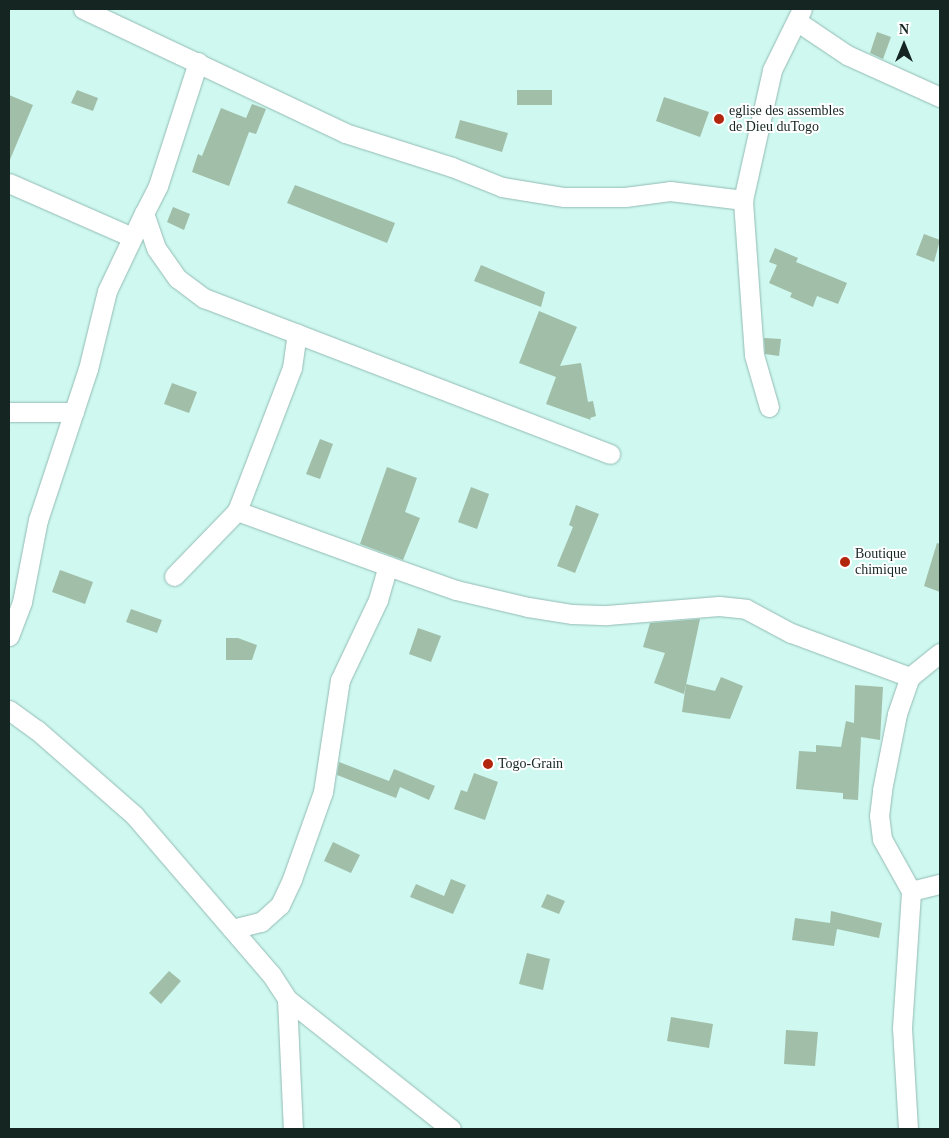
<!DOCTYPE html>
<html>
<head>
<meta charset="utf-8">
<style>
	body { margin:0 }
	#map { position:relative; width:949px; height:1138px; overflow:hidden; background:#cef8f0; font-family:Georgia,serif }
	div>[style] { position:absolute }
	[style*='--x'] { left:calc(var(--x)*1px); top:calc(var(--y)*1px); width:calc(var(--w)*1px); rotate:calc(var(--a)*1deg) }
	.building>* { inset:0; background:#a1bea8 }
	.roads { filter:drop-shadow(0 0 1px #93bbb3) drop-shadow(0 0 1px #93bbb3) }
	.minor>* { height:19px; margin:-9.5px; padding:0 9.5px; transform-origin:9.5px; border-radius:9.5px; background:#fff }
	.dots>* { width:14px; height:14px; translate:-50% -50%; box-sizing:border-box; border:2px solid #fff; border-radius:50% }
	span { translate:-50% -50%; white-space:nowrap; text-align:center; line-height:1.15; -webkit-text-stroke:4px #fff; paint-order:stroke }
	.poi-label { font-size:14px; color:#152522 }
	.left { translate:0 -50%; text-align:left }
	.frame { position:absolute; inset:0; border:10px solid #152522; pointer-events:none }
	.north { position:absolute; left:879px; top:20px; width:50px; height:50px; -webkit-text-stroke:4px #fff; paint-order:stroke; rotate:0deg; font-size:14px; font-weight:700; line-height:20px; text-align:center; color:#152522 }
	.north::after { content:''; display:block; margin:auto; width:18px; height:22px; background:#152522; clip-path:polygon(50% 0,100% 100%,50% 72%,0 100%) }
</style>
</head>
<body>
<div id="map">
	<div class="building">
		<div style="clip-path:polygon(877px 32px,891px 37px,883px 59px,870px 53px)"></div>
		<div style="clip-path:polygon(77px 90px,98px 98px,93px 111px,71px 103px)"></div>
		<div style="clip-path:polygon(517px 90px,552px 90px,552px 105px,517px 105px)"></div>
		<div style="clip-path:polygon(9px 95px,33px 105px,9px 162px)"></div>
		<div style="clip-path:polygon(664px 97px,709px 112px,700px 137px,656px 121px)"></div>
		<div style="clip-path:polygon(252px 104px,266px 109px,256px 134px,249px 132px,229px 186px,192px 172px,198px 154px,202px 156px,221px 108px,246px 118px)"></div>
		<div style="clip-path:polygon(460px 120px,508px 133px,502px 152px,455px 138px)"></div>
		<div style="clip-path:polygon(295px 185px,395px 223px,387px 243px,287px 203px)"></div>
		<div style="clip-path:polygon(173px 207px,190px 214px,184px 230px,167px 222px)"></div>
		<div style="clip-path:polygon(924px 234px,940px 240px,934px 262px,916px 255px)"></div>
		<div style="clip-path:polygon(775px 248px,798px 258px,796px 262px,847px 283px,838px 304px,817px 296px,813px 307px,790px 297px,792px 293px,769px 283px,777px 265px,769px 262px)"></div>
		<div style="clip-path:polygon(481px 265px,545px 292px,541px 307px,474px 281px)"></div>
		<div style="clip-path:polygon(539px 311px,577px 327px,560px 366px,581px 363px,588px 402px,593px 401px,596px 416px,590px 418px,591px 420px,546px 404px,556px 377px,519px 363px)"></div>
		<div style="clip-path:polygon(764px 338px,781px 339px,779px 356px,765px 354px)"></div>
		<div style="clip-path:polygon(172px 383px,197px 392px,189px 413px,164px 404px)"></div>
		<div style="clip-path:polygon(320px 439px,333px 444px,320px 479px,306px 474px)"></div>
		<div style="clip-path:polygon(387px 467px,417px 478px,405px 512px,420px 518px,403px 560px,360px 544px)"></div>
		<div style="clip-path:polygon(471px 487px,489px 494px,477px 529px,458px 522px)"></div>
		<div style="clip-path:polygon(576px 505px,599px 514px,575px 573px,557px 566px,573px 527px,569px 525px)"></div>
		<div style="clip-path:polygon(937px 543px,940px 544px,940px 592px,924px 586px)"></div>
		<div style="clip-path:polygon(60px 570px,93px 582px,85px 604px,52px 592px)"></div>
		<div style="clip-path:polygon(131px 609px,162px 620px,157px 633px,126px 622px)"></div>
		<div style="clip-path:polygon(700px 619px,684px 694px,654px 683px,665px 653px,643px 647px,650px 623px)"></div>
		<div style="clip-path:polygon(418px 628px,441px 636px,431px 662px,409px 654px)"></div>
		<div style="clip-path:polygon(226px 638px,238px 638px,257px 645px,252px 660px,226px 660px)"></div>
		<div style="clip-path:polygon(721px 677px,743px 686px,730px 719px,682px 712px,686px 684px,715px 691px)"></div>
		<div style="clip-path:polygon(855px 685px,883px 687px,880px 740px,861px 737px,858px 800px,843px 799px,843px 793px,796px 789px,799px 751px,816px 752px,816px 745px,841px 747px,846px 721px,854px 723px)"></div>
		<div style="clip-path:polygon(339px 762px,389px 781px,394px 769px,435px 786px,429px 800px,400px 787px,396px 798px,337px 775px)"></div>
		<div style="clip-path:polygon(474px 773px,498px 782px,485px 820px,454px 809px,461px 790px,467px 792px)"></div>
		<div style="clip-path:polygon(333px 842px,360px 855px,351px 873px,324px 861px)"></div>
		<div style="clip-path:polygon(451px 879px,466px 885px,453px 914px,410px 897px,416px 884px,444px 896px)"></div>
		<div style="clip-path:polygon(547px 894px,565px 901px,559px 914px,541px 907px)"></div>
		<div style="clip-path:polygon(831px 911px,882px 923px,879px 938px,837px 929px,834px 946px,792px 940px,795px 918px,830px 923px)"></div>
		<div style="clip-path:polygon(527px 953px,550px 959px,543px 990px,519px 984px)"></div>
		<div style="clip-path:polygon(169px 971px,181px 981px,161px 1004px,149px 993px)"></div>
		<div style="clip-path:polygon(671px 1017px,713px 1024px,709px 1048px,667px 1041px)"></div>
		<div style="clip-path:polygon(786px 1030px,818px 1032px,815px 1066px,784px 1064px)"></div>
	</div>
	<div class="roads">
		<div class="minor">
			<div style="--x:83;--y:9;--w:290;--a:25.3"></div>
			<div style="--x:345;--y:133;--w:112;--a:17.6"></div>
			<div style="--x:452;--y:167;--w:54;--a:21.8"></div>
			<div style="--x:502;--y:187;--w:63;--a:9.2"></div>
			<div style="--x:564;--y:197;--w:61;--a:0"></div>
			<div style="--x:625;--y:197;--w:45;--a:-7.6"></div>
			<div style="--x:670;--y:191;--w:74;--a:7"></div>
			<div style="--x:798;--y:22;--w:59;--a:34"></div>
			<div style="--x:847;--y:55;--w:102;--a:24.3"></div>
			<div style="--x:198;--y:62;--w:130;--a:107.9"></div>
			<div style="--x:158;--y:186;--w:30;--a:117"></div>
			<div style="--x:144;--y:213;--w:37;--a:71"></div>
			<div style="--x:156;--y:248;--w:37;--a:55"></div>
			<div style="--x:177;--y:278;--w:34;--a:37"></div>
			<div style="--x:204;--y:298;--w:435;--a:21"></div>
			<div style="--x:9;--y:183;--w:134;--a:23.7"></div>
			<div style="--x:769;--y:407;--w:54;--a:-106.1"></div>
			<div style="--x:754;--y:355;--w:155;--a:-94.1"></div>
			<div style="--x:743;--y:200;--w:133;--a:-77.4"></div>
			<div style="--x:772;--y:70;--w:68;--a:-63.8"></div>
			<div style="--x:9;--y:412;--w:65;--a:0"></div>
			<div style="--x:388;--y:566;--w:72;--a:19.4"></div>
			<div style="--x:456;--y:590;--w:74;--a:13.3"></div>
			<div style="--x:528;--y:607;--w:45;--a:9"></div>
			<div style="--x:572;--y:614;--w:35;--a:2"></div>
			<div style="--x:607;--y:615;--w:112;--a:-4.6"></div>
			<div style="--x:719;--y:606;--w:27;--a:6"></div>
			<div style="--x:746;--y:609;--w:51;--a:28.1"></div>
			<div style="--x:791;--y:633;--w:127;--a:20.3"></div>
			<div style="--x:174;--y:576;--w:91;--a:-45.9"></div>
			<div style="--x:237;--y:511;--w:153;--a:-69"></div>
			<div style="--x:292;--y:368;--w:35;--a:-82"></div>
			<div style="--x:9;--y:636;--w:36;--a:-69"></div>
			<div style="--x:22;--y:602;--w:84;--a:-79"></div>
			<div style="--x:38;--y:520;--w:159;--a:-71.7"></div>
			<div style="--x:88;--y:369;--w:80;--a:-76.3"></div>
			<div style="--x:107;--y:291;--w:86;--a:-64.6"></div>
			<div style="--x:9;--y:710;--w:34;--a:36"></div>
			<div style="--x:37;--y:730;--w:129;--a:41.2"></div>
			<div style="--x:134;--y:815;--w:210;--a:49.3"></div>
			<div style="--x:271;--y:974;--w:30;--a:57"></div>
			<div style="--x:287;--y:999;--w:209;--a:38.4"></div>
			<div style="--x:911;--y:891;--w:60;--a:-119.1"></div>
			<div style="--x:882;--y:839;--w:23;--a:-97"></div>
			<div style="--x:879;--y:816;--w:26;--a:-83"></div>
			<div style="--x:882;--y:790;--w:77;--a:-78.8"></div>
			<div style="--x:897;--y:714;--w:39;--a:-71"></div>
			<div style="--x:910;--y:677;--w:38;--a:-39"></div>
			<div style="--x:232;--y:929;--w:30;--a:-14"></div>
			<div style="--x:261;--y:922;--w:25;--a:-42"></div>
			<div style="--x:280;--y:905;--w:29;--a:-65"></div>
			<div style="--x:292;--y:879;--w:92;--a:-70.4"></div>
			<div style="--x:323;--y:792;--w:113;--a:-81.4"></div>
			<div style="--x:340;--y:680;--w:89;--a:-64.6"></div>
			<div style="--x:378;--y:600;--w:35;--a:-74"></div>
			<div style="--x:388;--y:566;--w:161;--a:-160"></div>
			<div style="--x:287;--y:999;--w:130;--a:87.4"></div>
			<div style="--x:908;--y:1129;--w:101;--a:-93.4"></div>
			<div style="--x:902;--y:1028;--w:137;--a:-86.2"></div>
			<div style="--x:911;--y:891;--w:30;--a:-14"></div>
		</div>
	</div>
	<div class="dots">
		<div style="left:719px;top:119px;background:#b2260d"></div>
		<div style="left:845px;top:562px;background:#b2260d"></div>
		<div style="left:488px;top:764px;background:#b2260d"></div>
	</div>
	<div class="poi-label">
		<span class="left" style="left:729px;top:119px">eglise des assembles<br>de Dieu duTogo</span>
		<span class="left" style="left:855px;top:562px">Boutique<br>chimique</span>
		<span class="left" style="left:498px;top:764px">Togo-Grain</span>
	</div>
	<div class="frame"></div>
	<div class="north">N</div>
</div>
</body>
</html>
